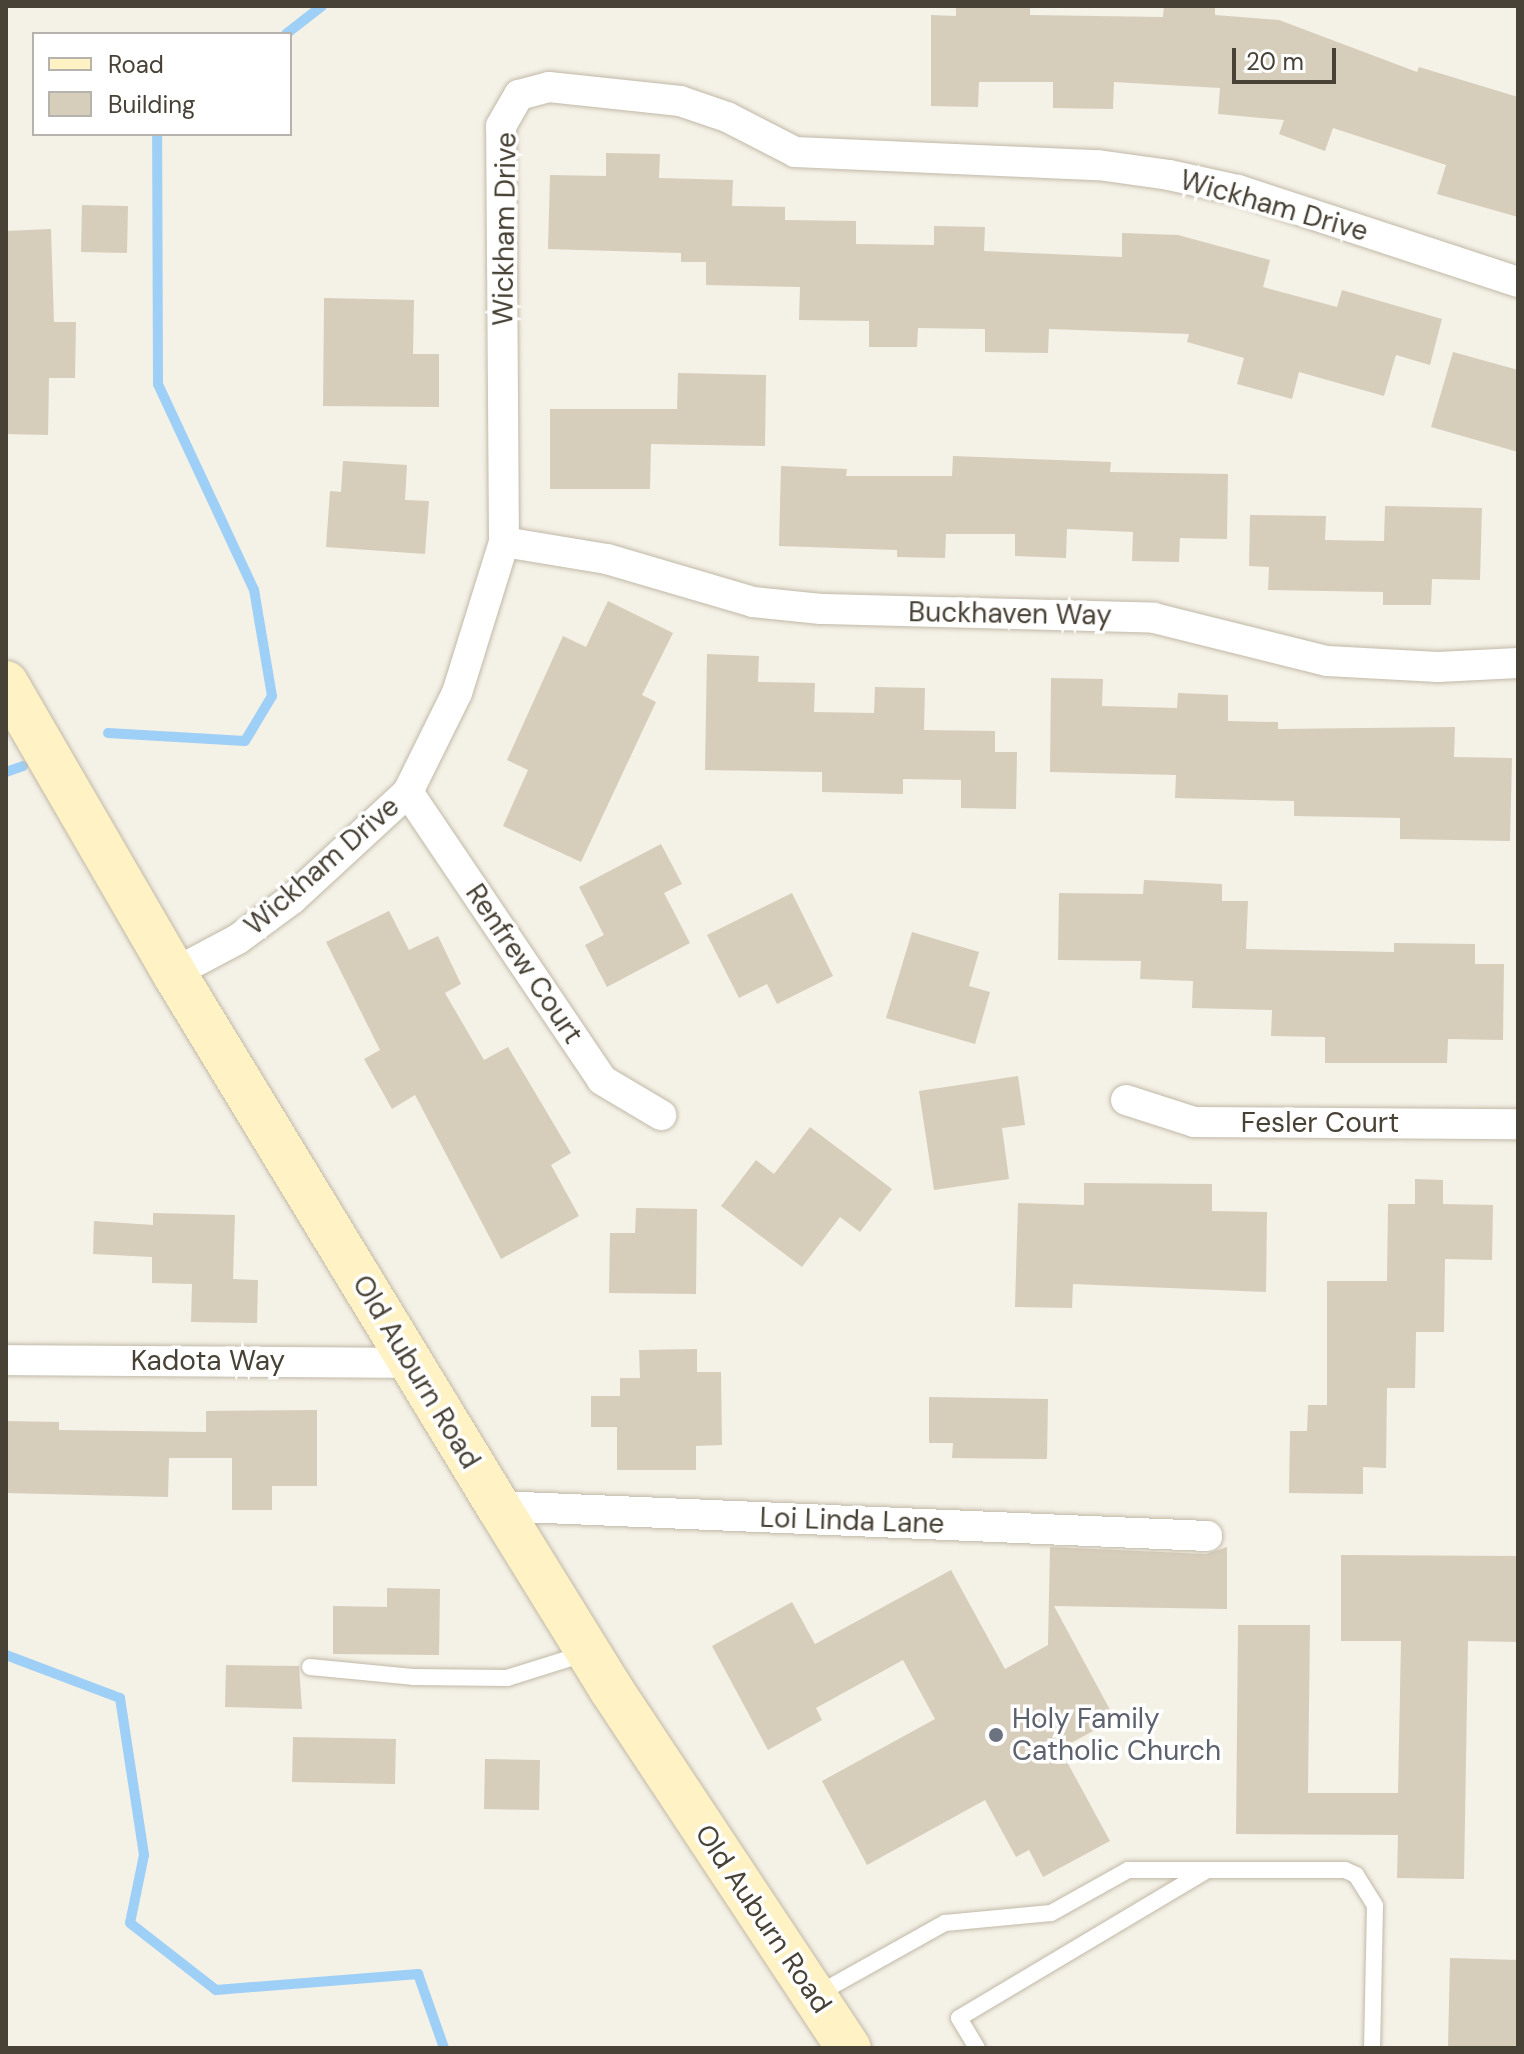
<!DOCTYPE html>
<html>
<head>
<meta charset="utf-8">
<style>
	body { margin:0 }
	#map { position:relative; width:1524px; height:2054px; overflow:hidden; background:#f4f1e6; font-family:"DM Sans",sans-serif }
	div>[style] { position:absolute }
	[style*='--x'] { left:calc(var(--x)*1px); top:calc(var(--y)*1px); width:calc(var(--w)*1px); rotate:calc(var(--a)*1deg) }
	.stream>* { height:10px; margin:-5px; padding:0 5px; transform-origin:5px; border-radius:5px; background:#9ecff6 }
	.building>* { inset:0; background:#d7cdbb }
	.roads { filter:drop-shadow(0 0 2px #c1b9a8) drop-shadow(0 0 2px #c1b9a8) }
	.service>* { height:16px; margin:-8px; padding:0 8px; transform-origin:8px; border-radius:8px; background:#fff }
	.minor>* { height:30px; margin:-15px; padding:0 15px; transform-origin:15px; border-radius:15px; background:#fff }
	.secondary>* { height:44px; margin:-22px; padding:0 22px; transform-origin:22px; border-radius:22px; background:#fff3c6 }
	.dots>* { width:22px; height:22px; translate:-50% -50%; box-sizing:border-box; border:4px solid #fff; border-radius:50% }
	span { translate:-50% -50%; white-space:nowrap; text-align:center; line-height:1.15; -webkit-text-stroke:7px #fff; paint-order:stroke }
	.street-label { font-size:28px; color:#484135 }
	.worship-label { font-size:28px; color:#5b616d }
	.left { translate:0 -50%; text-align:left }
	.frame { position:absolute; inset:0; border:8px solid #484135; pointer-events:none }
	.legend { position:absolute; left:32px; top:32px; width:260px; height:104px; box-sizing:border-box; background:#fff; border:2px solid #b6b3ae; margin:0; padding:10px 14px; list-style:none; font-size:24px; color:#484135 }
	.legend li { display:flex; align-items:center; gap:16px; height:40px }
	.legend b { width:40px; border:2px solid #b6b3ae }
	.scale { position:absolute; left:1232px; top:48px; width:104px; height:36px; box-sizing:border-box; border:4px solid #484135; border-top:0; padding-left:10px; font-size:24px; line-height:28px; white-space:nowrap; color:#484135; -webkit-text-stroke:6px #fff; paint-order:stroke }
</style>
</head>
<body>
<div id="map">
	<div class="stream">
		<div style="--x:286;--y:34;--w:46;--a:-37.9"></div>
		<div style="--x:108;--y:733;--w:137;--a:3.3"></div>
		<div style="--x:245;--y:741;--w:52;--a:-59"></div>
		<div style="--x:272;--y:696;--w:108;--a:-99.6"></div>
		<div style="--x:254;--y:590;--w:227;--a:-115"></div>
		<div style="--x:158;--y:384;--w:250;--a:-90.2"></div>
		<div style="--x:6;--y:772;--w:18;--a:-19"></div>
		<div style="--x:6;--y:1655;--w:122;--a:20.7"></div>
		<div style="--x:120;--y:1698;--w:159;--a:81.3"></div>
		<div style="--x:144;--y:1855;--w:69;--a:101.6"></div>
		<div style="--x:130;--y:1923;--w:109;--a:37.9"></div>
		<div style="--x:216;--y:1990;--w:203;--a:-4.5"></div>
		<div style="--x:418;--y:1974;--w:78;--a:70.6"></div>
	</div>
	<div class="building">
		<div style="clip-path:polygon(956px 6px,1030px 6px,1030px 15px,1163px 17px,1164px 6px,1215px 6px,1215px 15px,1279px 20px,1417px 72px,1419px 67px,1518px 97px,1518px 217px,1437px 194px,1446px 165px,1333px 128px,1325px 151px,1279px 134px,1284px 120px,1218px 114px,1220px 88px,1114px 82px,1113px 109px,1053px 108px,1053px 82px,979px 82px,978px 107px,931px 106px,931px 15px,956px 16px)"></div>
		<div style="clip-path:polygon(606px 153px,660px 154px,659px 178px,733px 180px,732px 206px,785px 207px,785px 220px,856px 221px,856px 244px,934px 245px,934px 226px,985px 227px,984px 251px,1122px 257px,1122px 233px,1178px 235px,1270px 260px,1263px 287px,1337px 307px,1342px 290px,1442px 319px,1430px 365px,1396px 355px,1384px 396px,1299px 372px,1292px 399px,1237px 384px,1244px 358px,1187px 342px,1189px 334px,1049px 329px,1048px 353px,985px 352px,985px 329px,918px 328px,917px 347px,869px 347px,869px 321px,799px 320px,800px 287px,706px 285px,706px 262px,681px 262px,681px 253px,548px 249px,550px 175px,606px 176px)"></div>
		<div style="clip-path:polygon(82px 205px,128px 206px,127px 253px,81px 252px)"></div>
		<div style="clip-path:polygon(51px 229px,54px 322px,76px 322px,75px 378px,49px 378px,48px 435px,6px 434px,6px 231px)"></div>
		<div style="clip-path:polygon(324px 298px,414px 300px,413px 354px,439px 354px,439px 407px,323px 406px)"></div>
		<div style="clip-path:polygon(1453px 352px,1518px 370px,1518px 452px,1431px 427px)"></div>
		<div style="clip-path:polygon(678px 373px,766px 375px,765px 446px,651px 444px,650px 489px,550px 489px,550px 409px,677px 409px)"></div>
		<div style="clip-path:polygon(953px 456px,1111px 462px,1110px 472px,1228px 474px,1227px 539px,1180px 538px,1179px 562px,1132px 561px,1133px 532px,1067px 529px,1066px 558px,1015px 556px,1015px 534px,946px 534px,945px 558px,897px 557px,897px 550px,779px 546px,781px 466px,847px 469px,846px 476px,952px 476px)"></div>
		<div style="clip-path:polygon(343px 461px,407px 465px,405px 500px,429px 501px,425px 554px,326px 547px,330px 491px,341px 492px)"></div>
		<div style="clip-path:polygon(1385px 506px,1482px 508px,1480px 580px,1432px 579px,1431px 605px,1383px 605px,1383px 592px,1268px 590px,1269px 567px,1249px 566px,1250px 515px,1326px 516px,1325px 540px,1384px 541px)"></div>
		<div style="clip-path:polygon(608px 601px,673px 633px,642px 695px,656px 702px,581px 862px,503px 826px,528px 770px,507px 760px,563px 636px,586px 647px)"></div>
		<div style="clip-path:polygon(707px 654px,759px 656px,758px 682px,815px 683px,814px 712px,874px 713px,875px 687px,925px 688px,924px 730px,995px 731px,995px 752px,1017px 752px,1016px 809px,961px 808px,961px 780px,903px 779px,903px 794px,822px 792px,822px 772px,705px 770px)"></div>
		<div style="clip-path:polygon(1051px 678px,1103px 679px,1102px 706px,1177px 708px,1178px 693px,1228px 695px,1228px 721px,1278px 722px,1278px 729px,1455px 727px,1454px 757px,1512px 758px,1510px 841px,1400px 839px,1400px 818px,1294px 816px,1294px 801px,1175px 798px,1176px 775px,1050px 772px)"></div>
		<div style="clip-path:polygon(661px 844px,682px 884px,664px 893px,690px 943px,607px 987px,585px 945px,604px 935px,579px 887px)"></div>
		<div style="clip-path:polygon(1144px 880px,1222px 884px,1222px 901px,1248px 901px,1246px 949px,1394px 952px,1394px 943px,1475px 944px,1475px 964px,1504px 964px,1503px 1040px,1448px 1039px,1447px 1063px,1325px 1063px,1325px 1037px,1271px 1036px,1272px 1010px,1192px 1008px,1193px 981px,1140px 979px,1141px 961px,1058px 960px,1059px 893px,1143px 894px)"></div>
		<div style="clip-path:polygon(792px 893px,833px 976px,777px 1004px,767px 984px,739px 998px,707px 935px)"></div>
		<div style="clip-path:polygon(389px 911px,409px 950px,438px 936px,461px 984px,445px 993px,484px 1060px,508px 1047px,571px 1153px,551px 1165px,579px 1216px,501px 1259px,415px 1095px,392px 1109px,364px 1059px,380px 1050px,326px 942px)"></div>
		<div style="clip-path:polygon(912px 932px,979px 952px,969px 986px,990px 992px,975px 1044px,886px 1018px)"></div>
		<div style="clip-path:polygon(1018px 1076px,1025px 1125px,1002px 1128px,1009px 1179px,934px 1190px,919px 1091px)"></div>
		<div style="clip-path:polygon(810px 1127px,892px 1189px,860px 1232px,840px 1217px,802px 1267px,721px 1206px,756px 1160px,774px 1174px)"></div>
		<div style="clip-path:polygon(1415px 1179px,1443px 1180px,1443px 1204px,1493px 1205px,1492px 1260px,1445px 1259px,1444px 1332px,1416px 1332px,1415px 1388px,1387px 1388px,1386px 1468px,1363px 1467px,1363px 1494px,1289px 1493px,1290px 1431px,1307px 1431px,1308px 1405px,1327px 1405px,1327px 1281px,1387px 1281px,1388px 1204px,1415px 1204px)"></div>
		<div style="clip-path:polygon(1084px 1183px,1212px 1184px,1212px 1211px,1267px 1212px,1266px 1292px,1073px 1284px,1072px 1308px,1015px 1307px,1018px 1203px,1084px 1205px)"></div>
		<div style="clip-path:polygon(636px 1208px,697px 1209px,696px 1294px,609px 1293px,610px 1233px,635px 1233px)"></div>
		<div style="clip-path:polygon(153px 1213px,235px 1215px,233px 1279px,258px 1280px,257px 1323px,191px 1322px,192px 1284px,152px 1283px,152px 1257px,93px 1254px,94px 1221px,153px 1225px)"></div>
		<div style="clip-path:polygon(697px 1349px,697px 1372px,721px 1372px,722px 1445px,696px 1446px,696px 1470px,617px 1470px,617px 1427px,591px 1427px,591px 1396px,620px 1396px,620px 1378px,640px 1378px,639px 1350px)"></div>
		<div style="clip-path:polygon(929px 1397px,1048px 1399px,1047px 1459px,952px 1458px,953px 1443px,929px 1443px)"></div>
		<div style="clip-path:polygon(317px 1410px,317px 1486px,272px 1486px,272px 1510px,232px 1510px,232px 1458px,169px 1458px,168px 1497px,6px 1493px,6px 1421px,59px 1422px,59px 1430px,206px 1432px,206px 1411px)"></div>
		<div style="clip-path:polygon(1050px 1547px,1206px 1554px,1227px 1547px,1227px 1609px,1054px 1606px,1115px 1719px,1060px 1749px,1110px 1841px,1043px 1877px,1029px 1850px,1016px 1857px,985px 1800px,867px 1865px,822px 1781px,935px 1719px,903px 1660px,816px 1708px,822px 1720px,768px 1750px,712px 1646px,792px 1602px,815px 1644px,951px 1570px,1005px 1669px,1048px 1645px)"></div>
		<div style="clip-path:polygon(1341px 1555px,1518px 1556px,1518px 1642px,1468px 1641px,1464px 1879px,1397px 1878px,1398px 1835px,1236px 1834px,1238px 1625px,1310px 1625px,1308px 1793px,1398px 1793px,1401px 1641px,1341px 1641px)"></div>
		<div style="clip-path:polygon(387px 1588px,440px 1589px,439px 1655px,333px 1654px,333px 1606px,387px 1607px)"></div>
		<div style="clip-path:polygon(226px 1665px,299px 1666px,302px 1709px,225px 1707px)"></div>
		<div style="clip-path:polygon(293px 1737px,396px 1739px,395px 1784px,292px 1782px)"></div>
		<div style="clip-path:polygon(485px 1759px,540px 1760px,539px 1810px,484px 1809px)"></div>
		<div style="clip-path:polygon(1450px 1958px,1518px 1960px,1518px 2048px,1448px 2048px)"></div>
	</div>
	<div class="roads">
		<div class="service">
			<div style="--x:310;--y:1667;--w:103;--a:5.5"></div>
			<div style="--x:413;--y:1677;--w:94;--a:0.6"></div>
			<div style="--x:507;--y:1678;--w:84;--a:-17.4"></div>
			<div style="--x:816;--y:1995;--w:148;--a:-29.2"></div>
			<div style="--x:945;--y:1923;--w:106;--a:-5.4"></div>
			<div style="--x:1051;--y:1913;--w:88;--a:-29.2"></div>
			<div style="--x:1128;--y:1870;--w:217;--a:0"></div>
			<div style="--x:1345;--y:1870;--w:12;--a:24"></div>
			<div style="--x:1356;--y:1875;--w:36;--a:58"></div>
			<div style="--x:1375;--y:1906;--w:142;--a:91.2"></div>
			<div style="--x:977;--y:2048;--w:35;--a:-121"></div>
			<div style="--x:959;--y:2018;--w:287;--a:-30.8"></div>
		</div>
		<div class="minor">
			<div style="--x:504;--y:542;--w:104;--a:9.4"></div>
			<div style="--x:607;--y:559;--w:152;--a:16.4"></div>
			<div style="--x:753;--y:602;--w:68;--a:5.9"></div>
			<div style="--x:821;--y:609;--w:333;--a:1.5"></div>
			<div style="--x:1154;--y:618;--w:178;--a:14"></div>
			<div style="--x:1327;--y:661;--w:111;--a:3.1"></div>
			<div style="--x:1438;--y:667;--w:80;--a:-2.9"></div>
			<div style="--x:408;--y:792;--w:347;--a:56"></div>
			<div style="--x:602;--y:1080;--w:69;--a:30.7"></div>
			<div style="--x:174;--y:973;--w:72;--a:-28"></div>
			<div style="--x:238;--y:939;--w:67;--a:-36.5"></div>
			<div style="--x:292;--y:899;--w:158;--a:-42.7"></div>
			<div style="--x:408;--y:792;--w:110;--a:-63.7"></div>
			<div style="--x:457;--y:693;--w:158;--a:-72.7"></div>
			<div style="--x:504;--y:542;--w:416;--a:-90.4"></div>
			<div style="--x:501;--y:126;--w:36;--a:-60"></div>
			<div style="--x:519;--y:95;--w:31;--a:-15"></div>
			<div style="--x:549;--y:87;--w:132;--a:6.1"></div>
			<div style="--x:680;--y:101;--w:50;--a:18.8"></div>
			<div style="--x:727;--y:117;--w:76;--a:27.2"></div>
			<div style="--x:795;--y:152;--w:303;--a:2.5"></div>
			<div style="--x:1098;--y:165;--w:72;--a:8"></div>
			<div style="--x:1169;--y:175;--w:71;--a:12.3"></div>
			<div style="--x:1238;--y:190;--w:295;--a:18.2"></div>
			<div style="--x:1126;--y:1100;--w:71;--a:17.9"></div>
			<div style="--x:1194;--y:1122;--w:324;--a:0.4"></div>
			<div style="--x:6;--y:1360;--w:404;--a:0.4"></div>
			<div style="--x:498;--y:1506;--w:710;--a:2.42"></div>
		</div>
		<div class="secondary">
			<div style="--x:6;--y:683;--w:335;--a:59.9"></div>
			<div style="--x:174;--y:973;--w:624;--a:58.71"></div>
			<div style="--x:498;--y:1506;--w:215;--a:58.3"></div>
			<div style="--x:611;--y:1689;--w:431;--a:56.5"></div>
		</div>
	</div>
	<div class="dots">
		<div style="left:996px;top:1735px;background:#6b7280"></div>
	</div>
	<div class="street-label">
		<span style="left:1274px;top:206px;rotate:16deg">Wickham Drive</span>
		<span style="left:505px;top:229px;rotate:-89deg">Wickham Drive</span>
		<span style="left:1010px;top:614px;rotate:1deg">Buckhaven Way</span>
		<span style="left:322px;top:866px;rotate:-41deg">Wickham Drive</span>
		<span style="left:524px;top:964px;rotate:56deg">Renfrew Court</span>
		<span style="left:1320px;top:1123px">Fesler Court</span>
		<span style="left:208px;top:1361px">Kadota Way</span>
		<span style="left:416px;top:1372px;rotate:59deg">Old Auburn Road</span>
		<span style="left:852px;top:1521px;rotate:2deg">Loi Linda Lane</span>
		<span style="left:763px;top:1919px;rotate:56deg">Old Auburn Road</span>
	</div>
	<div class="worship-label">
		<span class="left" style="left:1012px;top:1735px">Holy Family<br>Catholic Church</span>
	</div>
	<div class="frame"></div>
	<ul class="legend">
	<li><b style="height:10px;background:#fff3c6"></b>Road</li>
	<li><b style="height:22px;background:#d7cdbb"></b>Building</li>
	</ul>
	<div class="scale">20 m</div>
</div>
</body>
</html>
